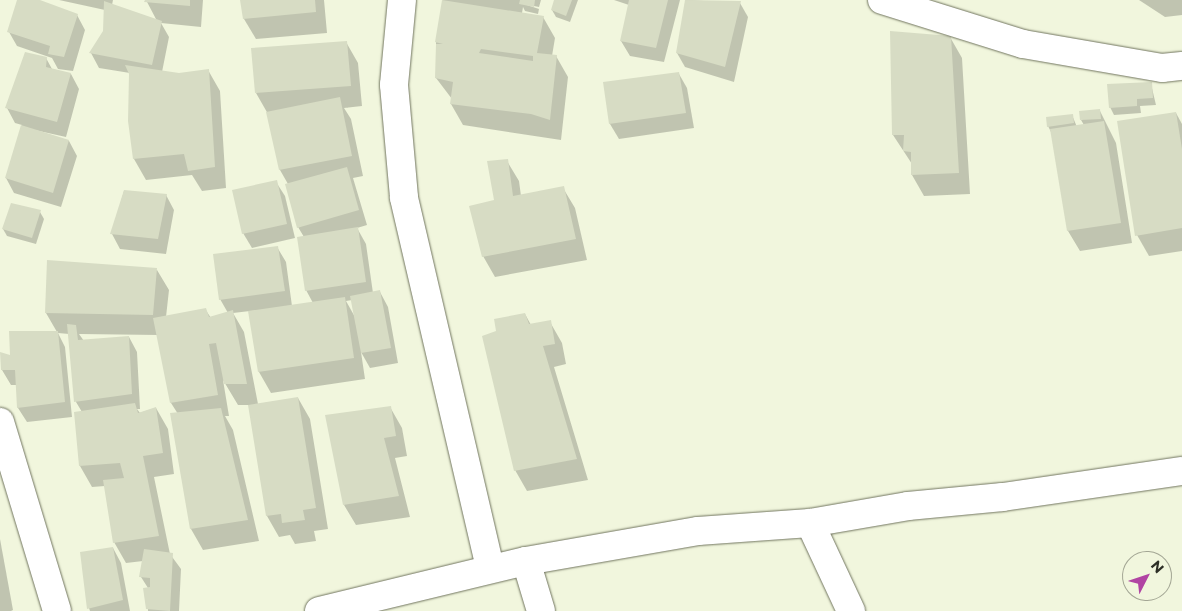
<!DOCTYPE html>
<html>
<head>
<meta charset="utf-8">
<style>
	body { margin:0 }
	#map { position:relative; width:1182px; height:611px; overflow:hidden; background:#f1f6dd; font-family:Montserrat,sans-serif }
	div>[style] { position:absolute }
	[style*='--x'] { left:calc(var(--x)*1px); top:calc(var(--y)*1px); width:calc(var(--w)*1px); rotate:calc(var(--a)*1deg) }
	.shadow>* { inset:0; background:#0003 }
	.building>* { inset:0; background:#d7dcc4 }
	.roads { filter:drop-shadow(0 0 1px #71755f) drop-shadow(0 0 1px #71755f) }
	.street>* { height:28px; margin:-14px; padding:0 14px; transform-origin:14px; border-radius:14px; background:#fff }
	span { translate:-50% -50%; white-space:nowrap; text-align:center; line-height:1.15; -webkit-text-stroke:5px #f1f6dd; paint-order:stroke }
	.north { position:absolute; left:1122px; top:551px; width:50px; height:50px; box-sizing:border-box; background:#f1f6dd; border:1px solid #a3a694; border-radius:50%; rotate:49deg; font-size:14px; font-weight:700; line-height:20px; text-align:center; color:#2d2f26 }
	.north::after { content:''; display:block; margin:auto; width:18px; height:22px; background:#b144a3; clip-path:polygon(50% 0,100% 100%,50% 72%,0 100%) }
</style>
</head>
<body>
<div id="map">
	<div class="shadow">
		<div style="clip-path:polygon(18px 0,36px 0,77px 15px,85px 30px,73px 71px,58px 69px,52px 58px,17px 46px,9px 32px)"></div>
		<div style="clip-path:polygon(59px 0,113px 0,112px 5px,157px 21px,146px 0,203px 0,201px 27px,161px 23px,169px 37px,162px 72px,179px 75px,208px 70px,220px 91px,226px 188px,202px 191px,192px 175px,146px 180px,134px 159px,130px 73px,99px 68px,91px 53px,104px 31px,105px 10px)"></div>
		<div style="clip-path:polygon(241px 0,324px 0,327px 33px,256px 39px,244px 19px)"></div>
		<div style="clip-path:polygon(443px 0,541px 0,539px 7px,524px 4px,539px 9px,538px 14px,525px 11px,523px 7px,522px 13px,543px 17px,555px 38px,552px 56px,556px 56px,568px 77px,561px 140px,463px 125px,451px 104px,452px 99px,436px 78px,436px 43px)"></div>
		<div style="clip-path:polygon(555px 0,578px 0,570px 22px,556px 17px,552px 10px)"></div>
		<div style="clip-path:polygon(614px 0,680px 0,664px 62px,630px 56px,621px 41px,629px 5px)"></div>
		<div style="clip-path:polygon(686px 0,740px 3px,748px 17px,734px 82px,685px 67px,677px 53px)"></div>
		<div style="clip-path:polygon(1139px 0,1182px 0,1182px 15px,1165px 17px)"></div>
		<div style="clip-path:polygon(950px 37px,962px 58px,970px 194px,924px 196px,912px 175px,912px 164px,893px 135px)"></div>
		<div style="clip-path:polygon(evenodd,346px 42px,358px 63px,362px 106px,344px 108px,351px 119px,363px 176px,353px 178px,367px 225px,357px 228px,366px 244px,373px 293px,380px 292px,388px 307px,398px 363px,370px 368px,361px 352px,365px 379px,271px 393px,259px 372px,250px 311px,233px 313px,244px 332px,258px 404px,298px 398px,310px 419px,328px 529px,314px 531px,316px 541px,295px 544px,290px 535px,279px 537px,267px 516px,249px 405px,238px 405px,223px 380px,229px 416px,225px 416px,233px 430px,259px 541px,203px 550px,191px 529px,171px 415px,178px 414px,171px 403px,158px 335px,79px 334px,84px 341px,129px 337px,137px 352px,140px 409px,137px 409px,140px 413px,156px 408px,168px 429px,174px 474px,154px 477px,170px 554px,181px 569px,179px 611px,148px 611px,148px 588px,141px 577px,143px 561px,126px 563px,114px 542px,105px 486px,92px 487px,80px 466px,82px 412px,76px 402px,69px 334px,58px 333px,65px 347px,72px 417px,27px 422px,18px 408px,17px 385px,11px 385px,2px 370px,12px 356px,57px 332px,46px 313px,157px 270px,169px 290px,166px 317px,205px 309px,211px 318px,228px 313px,220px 299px,277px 247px,286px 262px,292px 306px,313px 303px,306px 290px,304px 237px,298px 227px,288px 184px,280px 170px,268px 114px,256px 93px,346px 42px,352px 300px,355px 317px,346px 301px,352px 300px)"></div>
		<div style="clip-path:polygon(46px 58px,52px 69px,71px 74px,79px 89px,66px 137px,30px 129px,69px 141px,77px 156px,61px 207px,14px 193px,6px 178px,22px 125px,15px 123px,7px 108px)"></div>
		<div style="clip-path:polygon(679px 74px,687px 88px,694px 128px,619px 139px,610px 124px,605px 83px)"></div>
		<div style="clip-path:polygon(1151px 84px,1156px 105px,1140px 106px,1141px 113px,1114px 115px,1110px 107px)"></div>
		<div style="clip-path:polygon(1100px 111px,1116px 143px,1132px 243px,1080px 251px,1068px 231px,1052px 134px,1048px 126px,1072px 115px,1077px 127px,1084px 125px,1081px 120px)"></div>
		<div style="clip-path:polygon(1176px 113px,1182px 124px,1182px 251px,1149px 256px,1137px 235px)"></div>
		<div style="clip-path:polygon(507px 161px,519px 181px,521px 196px,563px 188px,575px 208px,587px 260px,495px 277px,483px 256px)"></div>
		<div style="clip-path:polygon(276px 182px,285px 196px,295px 238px,252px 248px,243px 233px)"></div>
		<div style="clip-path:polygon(124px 191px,166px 195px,174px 210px,166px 254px,120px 249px,112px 234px)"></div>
		<div style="clip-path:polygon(40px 212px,44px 219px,36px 244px,7px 236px,3px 229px)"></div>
		<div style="clip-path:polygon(525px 314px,531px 325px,550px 322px,562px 343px,566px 364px,554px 367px,588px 480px,527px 491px,515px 470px,498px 331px)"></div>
		<div style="clip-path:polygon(390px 407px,402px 428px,407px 456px,395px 458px,410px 517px,356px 525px,344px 505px)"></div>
		<div style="clip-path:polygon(0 539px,13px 610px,11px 611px,0 611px)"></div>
		<div style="clip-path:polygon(113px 548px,121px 563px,130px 611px,90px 611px,89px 608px)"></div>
	</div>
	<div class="building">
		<div style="clip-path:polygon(17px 0,40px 0,78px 14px,64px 57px,48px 54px,50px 46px,7px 32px)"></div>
		<div style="clip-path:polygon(145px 0,190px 0,190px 6px,144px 2px)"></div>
		<div style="clip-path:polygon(240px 0,315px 0,316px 12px,243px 19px)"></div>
		<div style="clip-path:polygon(evenodd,442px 0,544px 16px,537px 53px,557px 55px,550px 120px,531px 114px,450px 104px,453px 82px,435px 78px,436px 44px,443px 44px,435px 42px,442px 0,481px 49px,533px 56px,533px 61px,479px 53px,481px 49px)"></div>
		<div style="clip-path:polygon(520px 0,535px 0,534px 7px,519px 4px)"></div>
		<div style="clip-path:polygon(554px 0,572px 0,566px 16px,551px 10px)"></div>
		<div style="clip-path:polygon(629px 0,668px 0,656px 48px,620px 41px)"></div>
		<div style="clip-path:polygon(685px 0,741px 1px,725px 67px,676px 53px)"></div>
		<div style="clip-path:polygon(104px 1px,162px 21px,152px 65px,89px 53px,103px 31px)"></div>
		<div style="clip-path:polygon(890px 31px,951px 36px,959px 173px,911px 175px,911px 152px,903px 151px,904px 135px,892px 135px)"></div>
		<div style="clip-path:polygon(347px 41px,351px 86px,255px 93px,251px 48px)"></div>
		<div style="clip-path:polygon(25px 52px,47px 57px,46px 67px,71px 73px,57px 122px,5px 108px)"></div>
		<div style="clip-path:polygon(125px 65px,179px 73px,209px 69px,215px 167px,188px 171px,184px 154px,133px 159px,128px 121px,129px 74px)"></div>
		<div style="clip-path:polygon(679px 72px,686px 113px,609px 124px,603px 82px)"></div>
		<div style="clip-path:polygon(1152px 82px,1153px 98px,1137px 99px,1137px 106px,1109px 108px,1107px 84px)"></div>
		<div style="clip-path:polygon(340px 97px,352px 156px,279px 170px,266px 112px)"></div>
		<div style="clip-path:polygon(1100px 109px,1101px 119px,1080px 120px,1079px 111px)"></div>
		<div style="clip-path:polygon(1176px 112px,1182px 149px,1182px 228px,1135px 236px,1117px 121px)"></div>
		<div style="clip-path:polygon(1073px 114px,1074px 123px,1047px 127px,1046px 117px)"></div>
		<div style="clip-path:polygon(1104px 121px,1121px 223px,1067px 231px,1050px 129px)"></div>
		<div style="clip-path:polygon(21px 125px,69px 140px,53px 193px,5px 178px)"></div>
		<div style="clip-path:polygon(508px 159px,513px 196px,564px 186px,576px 239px,482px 257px,469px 206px,494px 200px,487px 161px)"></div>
		<div style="clip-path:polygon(347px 167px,359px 210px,297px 228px,285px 184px)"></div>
		<div style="clip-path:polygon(277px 180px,287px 224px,242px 234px,232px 190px)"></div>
		<div style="clip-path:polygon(124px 190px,167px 194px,158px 239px,110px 234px)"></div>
		<div style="clip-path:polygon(11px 203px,41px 210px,32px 238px,2px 229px)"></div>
		<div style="clip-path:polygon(358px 227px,366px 282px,305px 291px,297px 237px)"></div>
		<div style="clip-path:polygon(278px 246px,285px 291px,219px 300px,213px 254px)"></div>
		<div style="clip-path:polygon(47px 260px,157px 268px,153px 315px,45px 313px)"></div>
		<div style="clip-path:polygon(380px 290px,391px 348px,361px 353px,350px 296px)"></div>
		<div style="clip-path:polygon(345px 297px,354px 358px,258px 372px,248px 311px)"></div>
		<div style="clip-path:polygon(206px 308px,209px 317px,233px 310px,247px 384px,224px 384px,216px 343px,209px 344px,218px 395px,170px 403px,153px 318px)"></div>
		<div style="clip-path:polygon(525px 313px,529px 324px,551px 320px,555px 344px,543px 346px,577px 459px,514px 471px,482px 336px,496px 331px,494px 319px)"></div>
		<div style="clip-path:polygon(67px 324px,76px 325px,78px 340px,129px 336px,132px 394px,74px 402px)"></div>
		<div style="clip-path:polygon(9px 331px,58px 331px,65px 402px,17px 408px,15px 370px,1px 370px,0 352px,10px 355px)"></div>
		<div style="clip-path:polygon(298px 397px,316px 508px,303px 510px,305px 520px,282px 523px,281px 514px,266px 516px,248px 405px)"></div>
		<div style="clip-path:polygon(135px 403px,138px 413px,156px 407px,163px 453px,143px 456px,159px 536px,113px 543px,103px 480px,124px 478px,120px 463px,79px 466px,74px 412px)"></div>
		<div style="clip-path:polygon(391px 406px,396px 436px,384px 438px,399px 496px,343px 505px,325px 415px)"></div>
		<div style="clip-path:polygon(221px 408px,248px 520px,190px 529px,170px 413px)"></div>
		<div style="clip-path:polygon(113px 547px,123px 600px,87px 609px,80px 552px)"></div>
		<div style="clip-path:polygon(144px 549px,173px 553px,170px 611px,146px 609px,143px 588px,150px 587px,150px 578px,139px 577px)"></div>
	</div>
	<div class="roads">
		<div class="street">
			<div style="--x:402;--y:0;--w:85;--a:95.4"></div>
			<div style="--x:394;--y:85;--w:113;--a:84.9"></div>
			<div style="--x:404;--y:198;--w:380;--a:76.9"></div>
			<div style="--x:882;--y:0;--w:148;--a:17.3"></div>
			<div style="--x:1023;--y:44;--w:141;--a:9.8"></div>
			<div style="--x:1162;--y:68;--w:20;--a:-6"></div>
			<div style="--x:0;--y:422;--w:197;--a:73.2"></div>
			<div style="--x:810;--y:523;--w:97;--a:65"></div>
			<div style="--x:526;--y:561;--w:52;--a:73.3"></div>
			<div style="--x:319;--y:611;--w:213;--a:-13.6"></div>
			<div style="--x:526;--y:561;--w:175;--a:-9.9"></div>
			<div style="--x:698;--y:531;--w:112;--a:-4.1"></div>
			<div style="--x:810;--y:523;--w:99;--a:-9.8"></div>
			<div style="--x:908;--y:506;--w:95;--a:-5.4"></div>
			<div style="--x:1003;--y:497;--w:181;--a:-8.3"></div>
		</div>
	</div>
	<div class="north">N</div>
</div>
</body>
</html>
